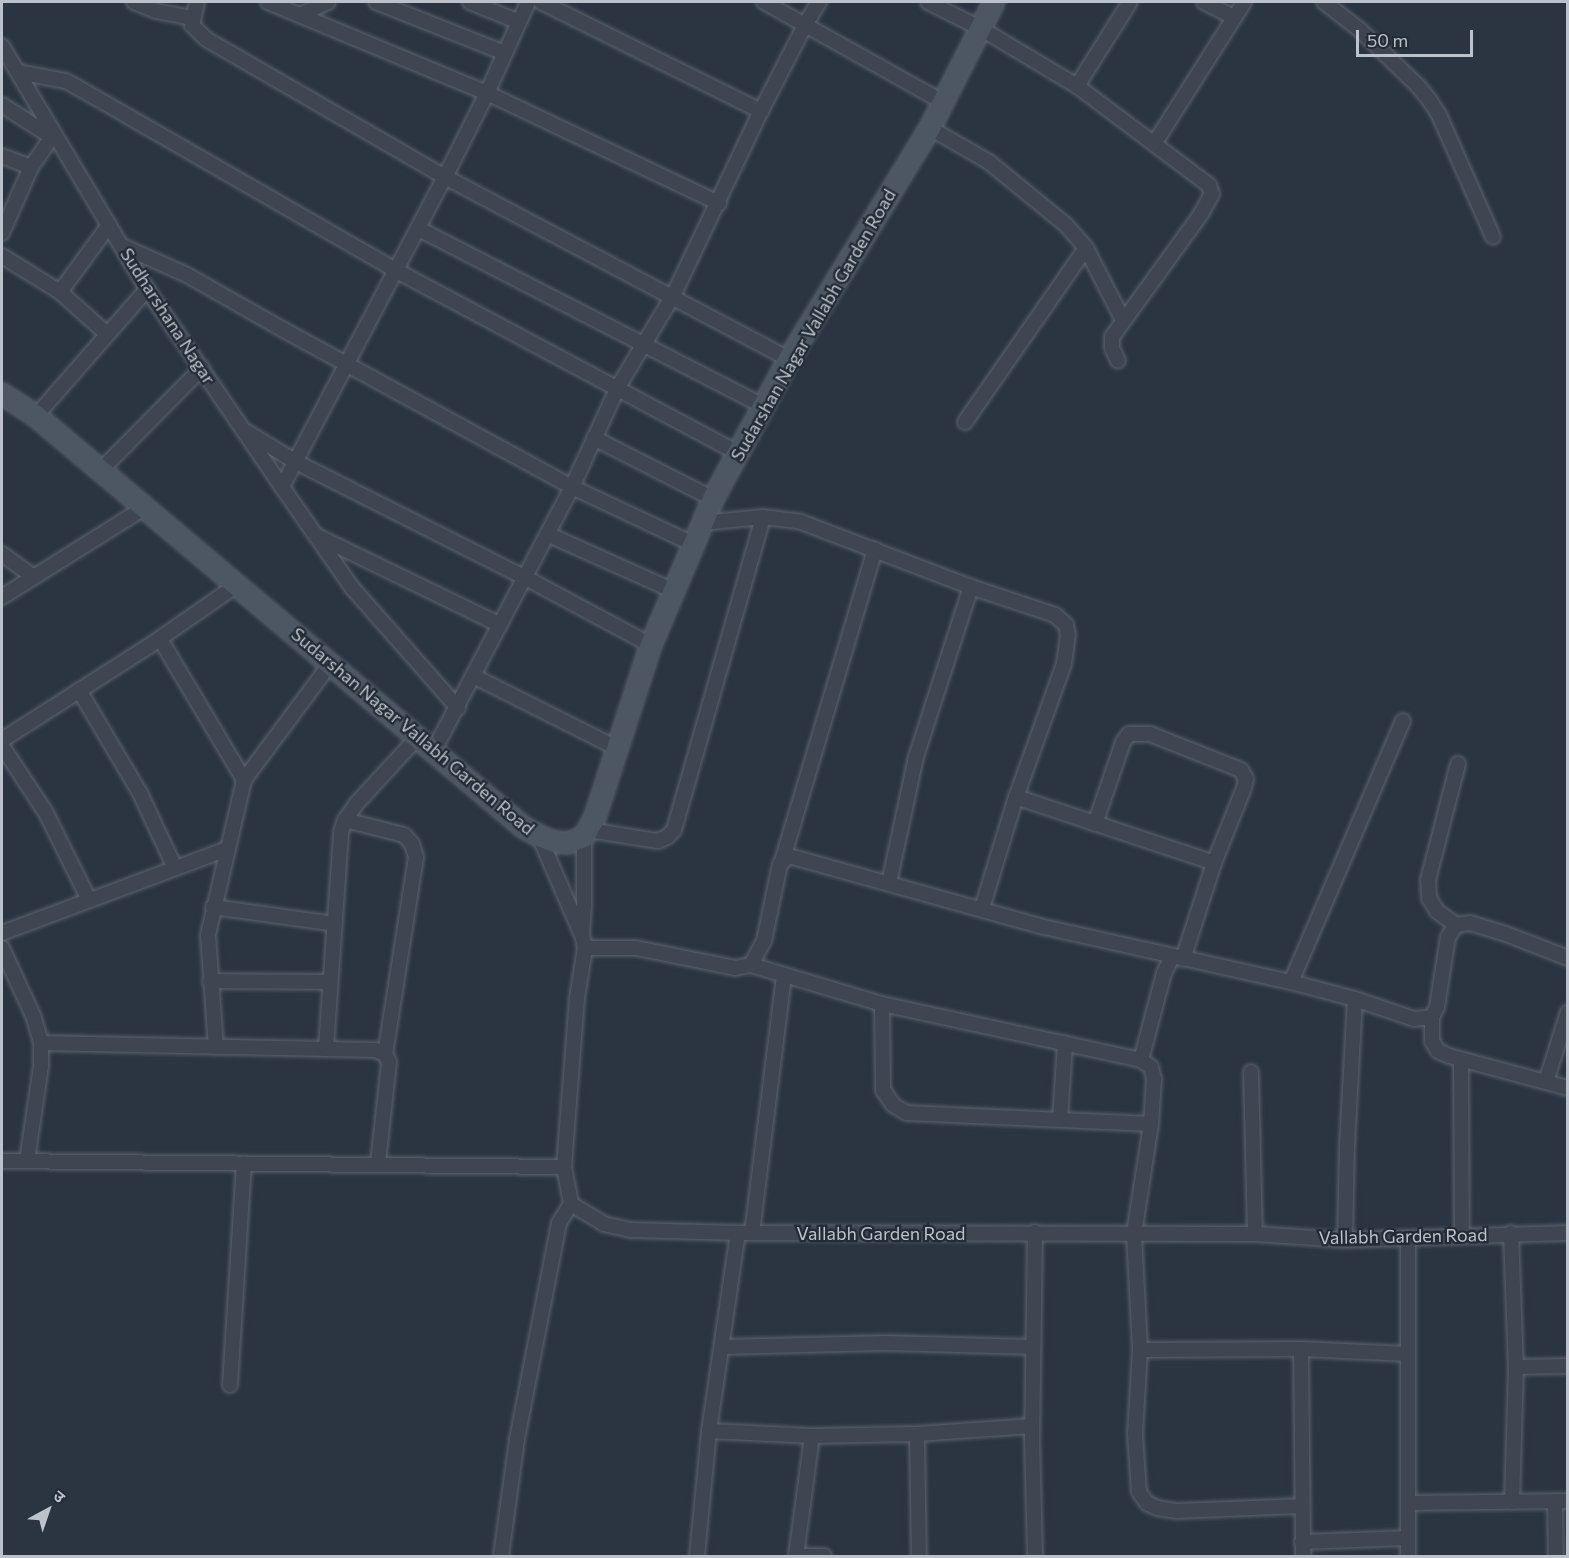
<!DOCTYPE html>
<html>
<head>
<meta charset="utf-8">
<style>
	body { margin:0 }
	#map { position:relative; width:1569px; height:1558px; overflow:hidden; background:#2b3441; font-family:Commissioner,"Noto Sans Devanagari",sans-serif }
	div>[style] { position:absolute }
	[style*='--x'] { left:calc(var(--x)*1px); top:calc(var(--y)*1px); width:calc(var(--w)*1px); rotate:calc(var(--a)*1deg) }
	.roads { filter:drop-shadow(0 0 2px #5d646e) drop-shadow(0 0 2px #5d646e) }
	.street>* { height:14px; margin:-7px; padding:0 7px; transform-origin:7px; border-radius:7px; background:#3f4651 }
	.secondary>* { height:20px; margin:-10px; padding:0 10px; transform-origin:10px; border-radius:10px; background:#4d5663 }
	span { translate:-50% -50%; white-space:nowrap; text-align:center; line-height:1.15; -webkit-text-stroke:4.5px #232b36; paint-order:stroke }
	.street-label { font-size:18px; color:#bcc2cb }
	.frame { position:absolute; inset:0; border:3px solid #bcc2cb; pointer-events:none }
	.north { position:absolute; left:18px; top:1480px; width:60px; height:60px; -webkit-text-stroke:4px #232b36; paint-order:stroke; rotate:40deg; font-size:16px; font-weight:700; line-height:24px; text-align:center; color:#bcc2cb }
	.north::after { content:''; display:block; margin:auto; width:21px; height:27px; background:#bcc2cb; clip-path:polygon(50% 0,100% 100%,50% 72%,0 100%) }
	.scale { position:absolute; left:1356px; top:30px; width:117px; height:27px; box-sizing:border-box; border:3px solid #bcc2cb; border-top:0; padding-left:8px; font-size:18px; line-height:21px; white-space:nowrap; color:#bcc2cb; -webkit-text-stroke:4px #232b36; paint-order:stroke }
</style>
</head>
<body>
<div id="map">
	<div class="roads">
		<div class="street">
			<div style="--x:134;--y:2;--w:24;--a:22"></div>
			<div style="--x:156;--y:11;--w:37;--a:11"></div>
			<div style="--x:197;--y:2;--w:24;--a:102"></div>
			<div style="--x:192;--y:25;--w:20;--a:45"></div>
			<div style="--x:206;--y:39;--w:276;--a:30"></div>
			<div style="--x:445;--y:177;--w:389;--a:27.9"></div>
			<div style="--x:268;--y:2;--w:237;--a:22.6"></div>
			<div style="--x:487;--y:93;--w:257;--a:25.4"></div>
			<div style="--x:376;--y:2;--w:139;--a:21.6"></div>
			<div style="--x:470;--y:2;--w:53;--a:22.2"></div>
			<div style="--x:541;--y:2;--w:246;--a:26.4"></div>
			<div style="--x:764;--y:2;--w:205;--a:29.2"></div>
			<div style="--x:928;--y:2;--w:58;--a:26.6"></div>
			<div style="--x:980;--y:28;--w:113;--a:30.9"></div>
			<div style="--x:1077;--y:86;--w:165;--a:36.9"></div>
			<div style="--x:1209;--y:185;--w:9;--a:72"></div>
			<div style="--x:1212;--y:194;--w:23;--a:119"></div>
			<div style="--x:1201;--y:214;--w:152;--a:125.9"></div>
			<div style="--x:1112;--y:337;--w:11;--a:90"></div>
			<div style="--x:1112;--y:348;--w:14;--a:65"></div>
			<div style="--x:1204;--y:2;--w:34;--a:27"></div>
			<div style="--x:1324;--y:2;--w:46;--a:37.9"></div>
			<div style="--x:1360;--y:30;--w:81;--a:44"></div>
			<div style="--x:1418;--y:86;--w:19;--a:51"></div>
			<div style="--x:1430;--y:101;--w:17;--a:57"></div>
			<div style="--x:1439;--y:115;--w:133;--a:66.1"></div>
			<div style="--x:300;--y:15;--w:31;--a:-25"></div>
			<div style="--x:2;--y:46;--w:283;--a:59.2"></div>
			<div style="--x:147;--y:289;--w:240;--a:55.7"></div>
			<div style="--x:18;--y:72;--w:49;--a:10.6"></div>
			<div style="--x:66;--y:81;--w:13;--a:29"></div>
			<div style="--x:77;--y:87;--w:369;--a:29.9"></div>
			<div style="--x:397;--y:271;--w:387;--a:28.1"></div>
			<div style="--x:1077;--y:86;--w:99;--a:-57.8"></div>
			<div style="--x:2;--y:105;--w:67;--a:32.7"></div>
			<div style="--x:930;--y:128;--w:68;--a:30"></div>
			<div style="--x:989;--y:162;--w:99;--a:39.3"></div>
			<div style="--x:1066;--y:225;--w:30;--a:49"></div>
			<div style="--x:1086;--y:248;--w:81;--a:62.8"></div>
			<div style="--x:1154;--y:144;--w:168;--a:-57.6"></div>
			<div style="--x:2;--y:156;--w:31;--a:21"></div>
			<div style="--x:419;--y:229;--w:386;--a:27.2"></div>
			<div style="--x:2;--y:233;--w:72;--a:-66.3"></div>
			<div style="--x:31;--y:167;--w:37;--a:-55"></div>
			<div style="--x:122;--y:246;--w:71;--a:24"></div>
			<div style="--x:187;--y:275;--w:109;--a:29.6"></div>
			<div style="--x:282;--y:329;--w:330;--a:28.6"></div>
			<div style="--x:572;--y:487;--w:134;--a:25.2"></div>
			<div style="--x:2;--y:256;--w:68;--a:31.8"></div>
			<div style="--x:60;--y:292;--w:63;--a:41.8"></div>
			<div style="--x:60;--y:292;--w:83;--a:-53.8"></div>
			<div style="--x:36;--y:416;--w:169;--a:-48.8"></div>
			<div style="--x:965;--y:422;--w:212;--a:-55.2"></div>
			<div style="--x:247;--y:432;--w:57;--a:31.5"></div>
			<div style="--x:296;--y:462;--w:255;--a:26.8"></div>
			<div style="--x:524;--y:577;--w:144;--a:28.2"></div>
			<div style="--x:594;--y:438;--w:134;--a:27.1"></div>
			<div style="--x:100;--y:471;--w:145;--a:-45.3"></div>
			<div style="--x:702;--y:523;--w:61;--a:-5.6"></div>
			<div style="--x:763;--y:517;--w:38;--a:7"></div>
			<div style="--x:801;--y:522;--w:182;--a:20.9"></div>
			<div style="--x:971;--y:587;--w:89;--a:18.4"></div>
			<div style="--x:1055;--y:615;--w:15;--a:42"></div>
			<div style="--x:1066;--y:625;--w:10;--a:79"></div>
			<div style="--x:1068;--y:635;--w:29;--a:98"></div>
			<div style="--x:1064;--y:664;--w:141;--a:109.8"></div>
			<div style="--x:1016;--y:797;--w:116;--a:107"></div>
			<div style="--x:547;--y:534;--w:139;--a:24.2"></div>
			<div style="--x:317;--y:536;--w:203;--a:25.9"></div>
			<div style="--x:2;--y:554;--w:39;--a:36"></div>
			<div style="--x:2;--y:597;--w:168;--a:-32.1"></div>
			<div style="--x:160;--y:639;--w:164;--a:59.2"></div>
			<div style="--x:473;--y:676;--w:161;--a:26.6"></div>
			<div style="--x:79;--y:690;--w:120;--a:59.4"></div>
			<div style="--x:140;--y:793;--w:83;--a:65"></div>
			<div style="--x:458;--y:708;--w:159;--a:-131.4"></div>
			<div style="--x:353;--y:589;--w:124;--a:-124.8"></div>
			<div style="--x:282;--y:487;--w:350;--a:-62.3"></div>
			<div style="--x:445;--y:177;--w:94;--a:-63.4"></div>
			<div style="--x:487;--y:93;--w:100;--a:-65.7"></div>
			<div style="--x:2;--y:740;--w:174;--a:-32.6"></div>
			<div style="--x:149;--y:646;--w:107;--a:-34.7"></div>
			<div style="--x:2;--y:746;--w:80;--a:56.7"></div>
			<div style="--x:46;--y:813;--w:97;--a:63.7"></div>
			<div style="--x:434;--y:750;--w:297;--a:-62.3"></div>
			<div style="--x:572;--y:487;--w:110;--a:-65.3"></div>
			<div style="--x:618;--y:387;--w:106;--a:-58.9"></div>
			<div style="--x:673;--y:296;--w:205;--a:-64.6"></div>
			<div style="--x:761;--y:111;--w:99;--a:-62.9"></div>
			<div style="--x:806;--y:23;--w:25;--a:-58"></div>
			<div style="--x:1016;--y:797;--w:209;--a:18.4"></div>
			<div style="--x:345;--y:820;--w:61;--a:14.3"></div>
			<div style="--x:404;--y:835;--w:12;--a:48"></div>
			<div style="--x:412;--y:844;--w:14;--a:73"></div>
			<div style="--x:416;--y:857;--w:199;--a:98.9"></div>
			<div style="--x:1095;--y:824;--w:87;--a:-71.1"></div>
			<div style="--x:1123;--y:742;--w:10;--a:-53"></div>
			<div style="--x:1129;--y:734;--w:21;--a:0"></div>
			<div style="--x:1150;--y:734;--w:98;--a:21.6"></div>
			<div style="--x:1241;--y:770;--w:10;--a:61"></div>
			<div style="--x:1246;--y:779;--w:9;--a:103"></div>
			<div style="--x:1244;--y:788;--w:81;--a:111.8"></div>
			<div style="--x:1214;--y:863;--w:101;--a:107.9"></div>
			<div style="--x:589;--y:830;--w:70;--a:9.1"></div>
			<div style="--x:658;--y:841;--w:10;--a:-24"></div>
			<div style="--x:667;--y:837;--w:10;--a:-45"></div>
			<div style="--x:674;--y:830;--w:325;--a:-74.1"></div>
			<div style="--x:539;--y:836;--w:106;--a:66.6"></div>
			<div style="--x:584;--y:837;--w:68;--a:90"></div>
			<div style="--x:584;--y:905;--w:29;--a:94"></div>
			<div style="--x:582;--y:934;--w:14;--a:78"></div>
			<div style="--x:585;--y:948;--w:51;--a:99.1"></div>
			<div style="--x:577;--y:998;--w:169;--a:94.4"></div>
			<div style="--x:564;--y:1167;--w:38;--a:79"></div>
			<div style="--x:571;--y:1204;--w:39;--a:31"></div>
			<div style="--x:604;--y:1224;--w:28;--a:13"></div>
			<div style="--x:631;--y:1230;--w:107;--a:1.6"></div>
			<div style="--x:738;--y:1233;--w:517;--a:0.11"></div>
			<div style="--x:1255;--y:1234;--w:90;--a:3.8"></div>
			<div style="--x:1345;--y:1240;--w:223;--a:-1.8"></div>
			<div style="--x:783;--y:858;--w:322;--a:-73.4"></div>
			<div style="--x:889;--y:883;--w:129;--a:-77.9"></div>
			<div style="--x:916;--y:757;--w:179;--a:-72.1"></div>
			<div style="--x:213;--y:907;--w:123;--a:7.9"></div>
			<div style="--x:1456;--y:925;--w:24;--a:-144"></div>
			<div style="--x:1437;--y:911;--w:15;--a:-122"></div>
			<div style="--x:1429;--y:898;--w:18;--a:-93"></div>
			<div style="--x:1428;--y:880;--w:120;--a:-75.5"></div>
			<div style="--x:2;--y:933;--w:240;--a:-20.5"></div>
			<div style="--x:2;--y:948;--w:77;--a:65.4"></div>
			<div style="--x:34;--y:1018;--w:26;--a:74"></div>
			<div style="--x:41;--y:1043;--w:23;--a:90"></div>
			<div style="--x:41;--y:1066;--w:96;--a:98.4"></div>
			<div style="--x:585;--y:948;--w:51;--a:0"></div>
			<div style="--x:636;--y:948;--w:101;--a:11.4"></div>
			<div style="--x:735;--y:968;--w:16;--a:-11"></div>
			<div style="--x:751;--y:965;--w:27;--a:-62"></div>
			<div style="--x:764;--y:941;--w:79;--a:-78.3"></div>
			<div style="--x:780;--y:864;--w:12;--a:-42"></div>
			<div style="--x:789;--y:856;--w:265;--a:15.6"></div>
			<div style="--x:1044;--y:927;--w:253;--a:12.6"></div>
			<div style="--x:1291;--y:982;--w:66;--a:14.9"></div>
			<div style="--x:1355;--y:999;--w:62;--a:18.7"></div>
			<div style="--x:1414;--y:1019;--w:18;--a:-6"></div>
			<div style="--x:1432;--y:1017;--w:11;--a:-63"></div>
			<div style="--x:1437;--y:1007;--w:71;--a:-81.1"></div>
			<div style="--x:1448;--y:937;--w:14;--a:-56"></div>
			<div style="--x:1456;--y:925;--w:14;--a:-8"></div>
			<div style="--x:1470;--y:923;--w:38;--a:17"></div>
			<div style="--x:1506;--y:934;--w:66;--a:21.2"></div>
			<div style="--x:751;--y:965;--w:137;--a:16.6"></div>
			<div style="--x:882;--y:1004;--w:86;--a:89.3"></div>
			<div style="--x:883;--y:1090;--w:18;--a:56"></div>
			<div style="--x:893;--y:1105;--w:16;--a:30"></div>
			<div style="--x:907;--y:1113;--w:244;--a:2.6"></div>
			<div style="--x:210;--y:981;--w:120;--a:0.5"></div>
			<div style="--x:1291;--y:982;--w:284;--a:-66.8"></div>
			<div style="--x:882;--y:1004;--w:265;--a:12.2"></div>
			<div style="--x:1141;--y:1060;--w:12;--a:35"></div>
			<div style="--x:1151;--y:1067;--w:12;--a:76"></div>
			<div style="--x:1154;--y:1079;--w:45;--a:93.8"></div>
			<div style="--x:1151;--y:1124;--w:111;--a:98.8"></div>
			<div style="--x:1134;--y:1234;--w:116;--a:87"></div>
			<div style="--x:1140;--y:1350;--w:84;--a:93.4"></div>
			<div style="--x:1135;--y:1434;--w:58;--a:86.1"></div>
			<div style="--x:1139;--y:1492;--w:14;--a:54"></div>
			<div style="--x:1147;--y:1503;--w:11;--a:27"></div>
			<div style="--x:1157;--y:1508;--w:20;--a:9"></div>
			<div style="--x:1177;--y:1511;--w:125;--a:-2.3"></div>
			<div style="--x:1432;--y:1017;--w:24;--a:90"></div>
			<div style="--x:1432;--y:1041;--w:12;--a:59"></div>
			<div style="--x:1438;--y:1051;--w:12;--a:24"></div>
			<div style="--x:1449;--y:1056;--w:123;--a:15.1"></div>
			<div style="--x:41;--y:1043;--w:334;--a:1.2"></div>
			<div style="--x:375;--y:1050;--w:11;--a:22"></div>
			<div style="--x:385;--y:1054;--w:9;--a:63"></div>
			<div style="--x:389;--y:1062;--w:103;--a:96.2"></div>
			<div style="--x:216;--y:1047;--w:112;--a:-94.1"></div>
			<div style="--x:208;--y:935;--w:159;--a:-76.9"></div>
			<div style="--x:244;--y:780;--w:146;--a:-53.4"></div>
			<div style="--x:326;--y:1048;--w:217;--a:-86"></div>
			<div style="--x:341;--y:832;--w:13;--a:-72"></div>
			<div style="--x:345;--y:820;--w:21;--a:-55"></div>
			<div style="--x:357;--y:803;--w:90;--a:-47.3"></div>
			<div style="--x:1141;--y:1060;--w:90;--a:-75.2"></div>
			<div style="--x:1164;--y:973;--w:18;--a:-63"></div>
			<div style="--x:1461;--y:1060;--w:176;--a:89.7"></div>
			<div style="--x:1251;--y:1072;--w:162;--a:88.6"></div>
			<div style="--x:1546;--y:1082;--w:73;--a:-72.6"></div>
			<div style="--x:1060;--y:1119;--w:76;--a:-86.2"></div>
			<div style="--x:2;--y:1161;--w:562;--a:0.61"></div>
			<div style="--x:1035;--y:1232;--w:207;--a:90.8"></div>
			<div style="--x:1032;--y:1439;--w:117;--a:88.5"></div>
			<div style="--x:752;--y:1233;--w:260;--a:-82.9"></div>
			<div style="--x:1511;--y:1233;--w:134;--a:87.9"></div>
			<div style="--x:1516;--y:1367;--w:135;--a:91.7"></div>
			<div style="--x:1345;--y:1240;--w:94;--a:-88.8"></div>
			<div style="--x:1347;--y:1146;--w:147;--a:-86.9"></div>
			<div style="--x:722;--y:1347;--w:164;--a:-1.4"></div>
			<div style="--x:886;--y:1343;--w:147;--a:1.6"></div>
			<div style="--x:1301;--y:1349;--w:207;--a:89.4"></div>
			<div style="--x:1140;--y:1350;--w:161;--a:-0.4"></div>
			<div style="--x:1301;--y:1349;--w:107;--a:2.7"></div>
			<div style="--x:1516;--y:1367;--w:52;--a:-1.1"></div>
			<div style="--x:230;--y:1385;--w:222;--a:-86.4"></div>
			<div style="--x:709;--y:1431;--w:103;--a:2.8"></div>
			<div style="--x:812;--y:1436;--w:105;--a:-1.1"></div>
			<div style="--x:917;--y:1434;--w:115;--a:-4"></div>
			<div style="--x:917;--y:1434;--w:122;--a:89.1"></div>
			<div style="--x:1555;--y:1501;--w:55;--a:89"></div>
			<div style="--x:1408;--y:1503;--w:160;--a:-0.7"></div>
			<div style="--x:1302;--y:1542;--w:106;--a:-2.2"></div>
			<div style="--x:501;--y:1556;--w:118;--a:-82.2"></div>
			<div style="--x:517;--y:1439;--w:220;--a:-79"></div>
			<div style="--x:559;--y:1223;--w:22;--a:-58"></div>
			<div style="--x:697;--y:1556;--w:126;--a:-84.5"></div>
			<div style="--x:709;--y:1431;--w:200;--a:-81.7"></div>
			<div style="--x:796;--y:1556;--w:121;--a:-82.4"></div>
			<div style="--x:796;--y:1556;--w:28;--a:0"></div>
			<div style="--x:1408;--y:1556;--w:318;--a:-90"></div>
		</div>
		<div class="secondary">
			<div style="--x:2;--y:394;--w:40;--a:32.9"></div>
			<div style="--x:36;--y:416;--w:637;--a:40.16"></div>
			<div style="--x:523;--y:827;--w:18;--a:29"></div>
			<div style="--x:539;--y:836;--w:17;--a:21"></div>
			<div style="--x:555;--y:842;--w:13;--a:4"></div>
			<div style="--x:568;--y:843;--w:17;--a:-21"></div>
			<div style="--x:584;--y:837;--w:23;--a:-61"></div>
			<div style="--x:595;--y:817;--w:181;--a:-72"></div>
			<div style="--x:651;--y:645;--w:159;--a:-67"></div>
			<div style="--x:713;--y:499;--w:159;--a:-61.5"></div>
			<div style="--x:789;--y:359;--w:271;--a:-58.6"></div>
			<div style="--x:930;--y:128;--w:141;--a:-63.1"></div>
		</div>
	</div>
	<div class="street-label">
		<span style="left:168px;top:316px;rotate:57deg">Sudharshana Nagar</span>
		<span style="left:813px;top:325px;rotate:-60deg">Sudarshan Nagar Vallabh Garden Road</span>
		<span style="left:413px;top:731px;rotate:40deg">Sudarshan Nagar Vallabh Garden Road</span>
		<span style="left:881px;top:1233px">Vallabh Garden Road</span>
		<span style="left:1403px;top:1236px;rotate:-1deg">Vallabh Garden Road</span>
	</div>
	<div class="frame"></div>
	<div class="north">उ</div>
	<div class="scale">50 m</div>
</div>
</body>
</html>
